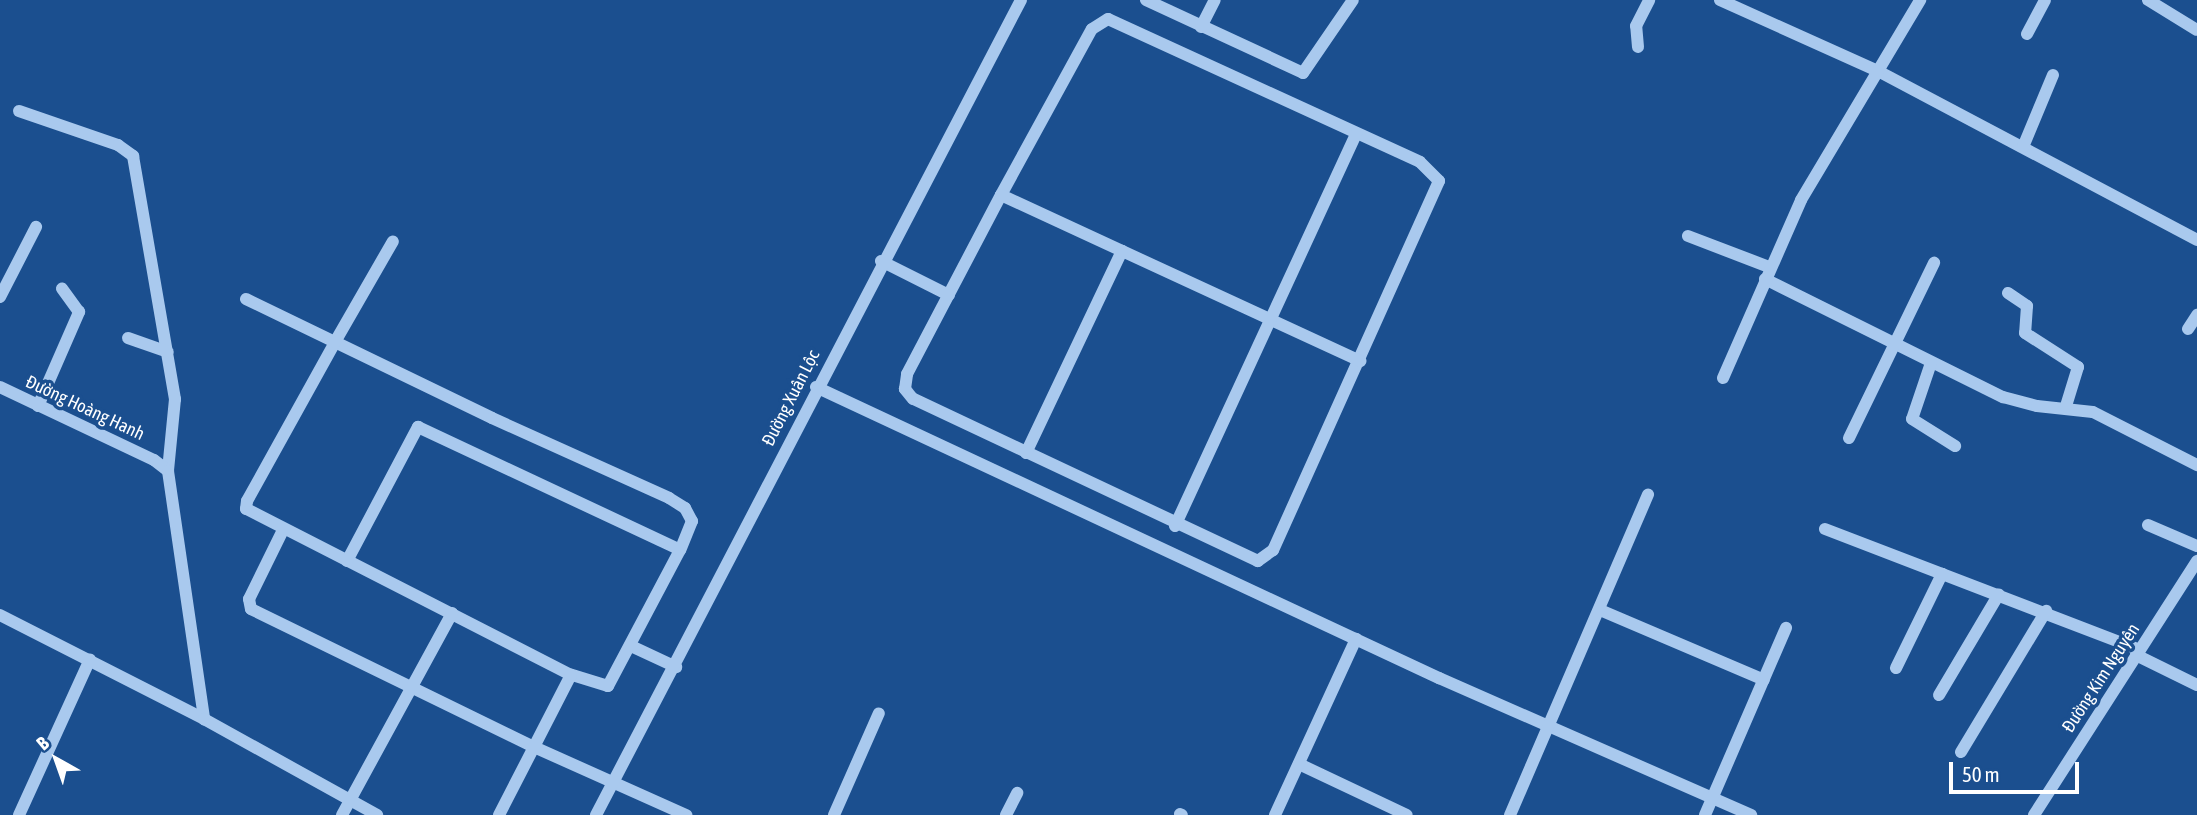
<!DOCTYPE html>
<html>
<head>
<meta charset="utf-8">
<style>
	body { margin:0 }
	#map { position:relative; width:2197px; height:815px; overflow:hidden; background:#1b4f8f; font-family:"Asap Condensed",sans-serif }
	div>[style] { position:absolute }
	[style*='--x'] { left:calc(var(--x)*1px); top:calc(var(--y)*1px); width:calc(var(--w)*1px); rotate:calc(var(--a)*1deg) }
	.minor>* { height:12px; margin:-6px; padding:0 6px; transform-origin:6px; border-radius:6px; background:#a9c9ee }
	span { translate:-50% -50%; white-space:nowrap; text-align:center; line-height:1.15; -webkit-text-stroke:7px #1b4f8f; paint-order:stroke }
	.street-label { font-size:18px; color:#fff }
	.north { position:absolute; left:21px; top:724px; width:70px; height:70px; -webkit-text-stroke:5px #1b4f8f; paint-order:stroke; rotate:320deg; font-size:19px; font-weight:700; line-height:28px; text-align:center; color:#fff }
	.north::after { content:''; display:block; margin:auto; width:24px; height:32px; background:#fff; clip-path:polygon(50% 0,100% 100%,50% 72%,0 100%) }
	.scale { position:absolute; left:1949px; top:762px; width:130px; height:32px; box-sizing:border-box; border:4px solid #fff; border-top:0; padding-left:9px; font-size:21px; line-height:24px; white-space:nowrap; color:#fff; -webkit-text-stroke:5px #1b4f8f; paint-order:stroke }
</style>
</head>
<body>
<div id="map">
	<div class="minor">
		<div style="--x:1146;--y:0;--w:173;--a:24.9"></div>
		<div style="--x:1303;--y:73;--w:88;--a:-55.6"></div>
		<div style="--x:1720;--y:0;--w:173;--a:24.2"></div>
		<div style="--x:1878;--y:71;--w:361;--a:27.9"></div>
		<div style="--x:2148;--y:0;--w:57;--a:31.5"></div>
		<div style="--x:1108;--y:19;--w:343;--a:24.6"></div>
		<div style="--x:1420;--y:162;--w:27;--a:45"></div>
		<div style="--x:1439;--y:181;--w:405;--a:114.2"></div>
		<div style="--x:1273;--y:550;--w:19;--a:144"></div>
		<div style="--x:1258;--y:561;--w:381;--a:-154.8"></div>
		<div style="--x:913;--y:399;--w:13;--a:-129"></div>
		<div style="--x:905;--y:389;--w:15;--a:-82"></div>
		<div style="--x:907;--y:374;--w:202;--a:-62.3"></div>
		<div style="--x:1001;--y:195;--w:189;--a:-61.3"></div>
		<div style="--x:1092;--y:29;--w:19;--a:-32"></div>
		<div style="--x:1201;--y:27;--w:30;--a:-63"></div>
		<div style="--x:2027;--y:34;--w:38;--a:-62"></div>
		<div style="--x:1638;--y:47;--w:21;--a:-95"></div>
		<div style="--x:1636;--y:26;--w:29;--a:-63"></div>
		<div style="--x:19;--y:111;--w:105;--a:19"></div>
		<div style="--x:118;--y:145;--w:19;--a:36"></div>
		<div style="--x:133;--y:156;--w:247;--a:80.2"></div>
		<div style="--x:175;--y:399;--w:72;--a:95.6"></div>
		<div style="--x:2023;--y:147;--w:78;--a:-67.4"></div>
		<div style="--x:1001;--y:195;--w:396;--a:24.8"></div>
		<div style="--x:1688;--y:236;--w:87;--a:20.9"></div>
		<div style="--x:881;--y:261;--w:76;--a:26.6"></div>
		<div style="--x:1765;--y:279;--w:266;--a:26.4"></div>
		<div style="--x:2003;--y:397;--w:35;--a:15"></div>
		<div style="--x:2037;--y:406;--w:56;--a:6.1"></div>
		<div style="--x:2093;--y:412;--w:117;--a:27"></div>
		<div style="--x:2008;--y:293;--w:23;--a:34"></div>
		<div style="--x:2027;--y:306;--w:27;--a:94"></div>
		<div style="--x:2025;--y:333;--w:63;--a:32.7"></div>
		<div style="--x:2078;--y:367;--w:41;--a:107.1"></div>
		<div style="--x:0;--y:297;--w:79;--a:-62.8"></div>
		<div style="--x:246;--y:299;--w:99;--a:25.8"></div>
		<div style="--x:335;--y:342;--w:174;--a:25.8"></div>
		<div style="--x:492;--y:418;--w:194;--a:24.3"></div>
		<div style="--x:669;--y:498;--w:19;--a:32"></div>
		<div style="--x:685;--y:508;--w:15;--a:62"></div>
		<div style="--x:692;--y:521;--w:31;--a:112"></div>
		<div style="--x:680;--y:550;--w:154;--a:117.9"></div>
		<div style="--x:608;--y:686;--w:39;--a:-163"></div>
		<div style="--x:571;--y:675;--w:365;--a:-152.9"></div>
		<div style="--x:246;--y:509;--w:8;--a:-83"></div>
		<div style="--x:247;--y:501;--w:182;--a:-61"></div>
		<div style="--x:335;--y:342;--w:116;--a:-60.1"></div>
		<div style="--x:2188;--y:329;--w:17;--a:-57"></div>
		<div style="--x:128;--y:338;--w:42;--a:19.3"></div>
		<div style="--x:1931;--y:363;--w:59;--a:108.7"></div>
		<div style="--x:1912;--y:419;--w:51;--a:32.1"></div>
		<div style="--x:1723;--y:378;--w:194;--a:-66.3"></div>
		<div style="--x:1801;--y:200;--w:233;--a:-59.2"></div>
		<div style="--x:0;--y:387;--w:170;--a:25.4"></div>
		<div style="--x:154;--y:460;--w:18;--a:38"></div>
		<div style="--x:168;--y:471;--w:251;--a:81.7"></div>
		<div style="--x:816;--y:387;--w:688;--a:25.04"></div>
		<div style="--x:1439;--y:678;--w:341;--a:23.7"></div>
		<div style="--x:38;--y:406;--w:103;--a:-66.4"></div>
		<div style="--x:79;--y:312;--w:29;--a:-126"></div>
		<div style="--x:1849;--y:438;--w:195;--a:-64.1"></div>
		<div style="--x:1026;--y:453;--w:224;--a:-64.6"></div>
		<div style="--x:2148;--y:525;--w:53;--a:23.2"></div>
		<div style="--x:1175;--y:526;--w:432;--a:-65.2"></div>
		<div style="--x:1825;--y:529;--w:337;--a:21"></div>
		<div style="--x:283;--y:530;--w:77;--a:116.2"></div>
		<div style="--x:249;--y:599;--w:10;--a:79"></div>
		<div style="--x:251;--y:609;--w:315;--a:26"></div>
		<div style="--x:534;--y:747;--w:167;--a:24.1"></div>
		<div style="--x:347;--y:561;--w:152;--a:-62.1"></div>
		<div style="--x:418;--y:427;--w:289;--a:25.1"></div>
		<div style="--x:1600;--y:610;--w:178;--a:23.1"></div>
		<div style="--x:0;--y:615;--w:229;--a:27"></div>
		<div style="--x:204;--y:719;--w:198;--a:29"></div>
		<div style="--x:631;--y:646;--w:50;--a:25"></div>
		<div style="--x:2136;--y:655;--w:68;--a:26.2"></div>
		<div style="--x:1896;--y:668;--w:105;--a:-63.9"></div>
		<div style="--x:1939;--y:695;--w:117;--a:-59.3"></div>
		<div style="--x:1961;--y:752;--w:165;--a:-58.9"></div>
		<div style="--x:1299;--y:764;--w:119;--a:25.3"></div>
		<div style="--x:1180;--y:814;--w:2;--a:27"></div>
		<div style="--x:19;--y:815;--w:171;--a:-65.5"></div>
		<div style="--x:342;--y:815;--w:230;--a:-61.4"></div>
		<div style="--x:499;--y:815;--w:157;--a:-62.8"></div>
		<div style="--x:596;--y:815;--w:919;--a:-62.46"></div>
		<div style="--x:834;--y:815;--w:111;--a:-66.2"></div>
		<div style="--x:1006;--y:815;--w:25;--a:-63"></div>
		<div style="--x:1275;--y:815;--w:194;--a:-65.3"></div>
		<div style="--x:1510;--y:815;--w:349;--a:-66.7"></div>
		<div style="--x:1705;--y:815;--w:204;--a:-66.6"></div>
		<div style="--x:2034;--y:815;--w:302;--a:-57.3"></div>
	</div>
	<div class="street-label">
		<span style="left:791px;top:398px;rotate:-63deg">Đường Xuân Lộc</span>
		<span style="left:85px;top:408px;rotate:25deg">Đường Hoàng Hanh</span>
		<span style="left:2101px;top:678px;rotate:-57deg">Đường Kim Nguyên</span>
	</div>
	<div class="north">B</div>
	<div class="scale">50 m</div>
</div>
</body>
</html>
